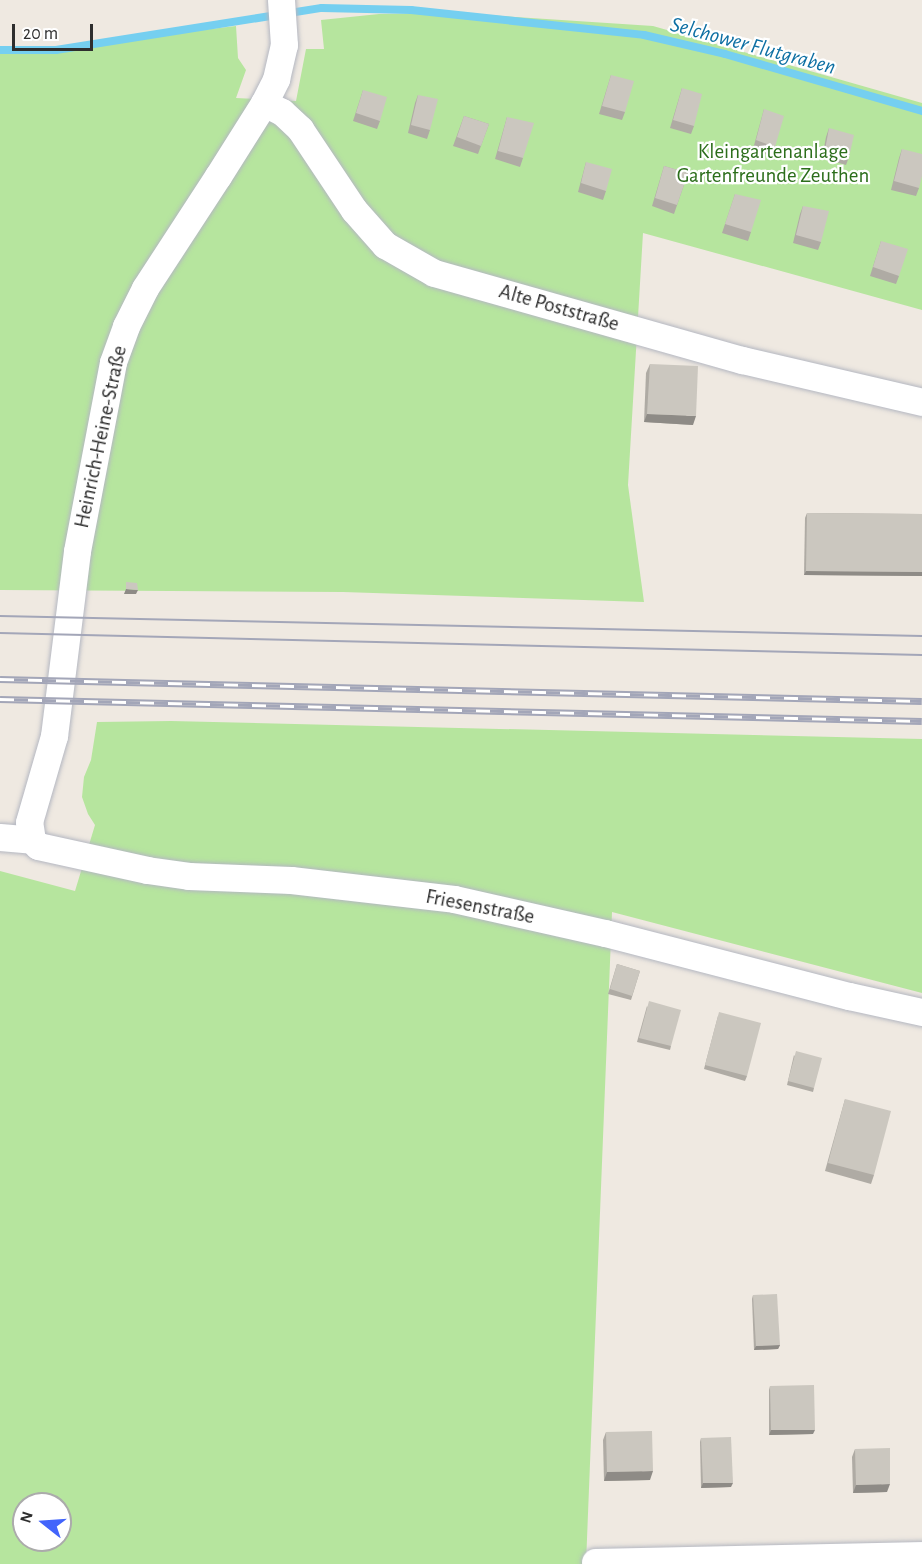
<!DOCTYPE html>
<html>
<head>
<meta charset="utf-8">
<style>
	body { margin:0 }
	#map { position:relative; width:922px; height:1564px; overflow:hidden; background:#efe9e1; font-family:"Alegreya Sans",sans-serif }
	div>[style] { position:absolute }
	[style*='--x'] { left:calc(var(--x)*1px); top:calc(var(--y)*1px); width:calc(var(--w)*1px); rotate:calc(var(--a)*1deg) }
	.green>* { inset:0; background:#b6e59e }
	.stream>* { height:8px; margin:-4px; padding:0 4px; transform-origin:4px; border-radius:4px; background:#75cff0 }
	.roads { filter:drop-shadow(0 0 2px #b4b7c1) drop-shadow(0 0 2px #b4b7c1) }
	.minor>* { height:27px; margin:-13.5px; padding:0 13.5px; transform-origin:13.5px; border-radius:13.5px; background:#fff }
	.tram>* { height:1.5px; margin:-0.75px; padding:0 0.75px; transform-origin:0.75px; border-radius:0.75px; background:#a3a6b8 }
	.rail>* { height:7px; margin-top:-3.5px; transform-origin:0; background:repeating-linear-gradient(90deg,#fff 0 14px,#a3a6b8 0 28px); box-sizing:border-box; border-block:2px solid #a3a6b8 }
	.wall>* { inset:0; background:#afaba4 }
	.shaded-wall>* { inset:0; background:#8e8b86 }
	.building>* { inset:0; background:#cbc7bf }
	span { translate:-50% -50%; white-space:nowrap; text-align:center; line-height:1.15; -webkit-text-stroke:4.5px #fff; paint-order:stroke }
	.park-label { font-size:21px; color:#2c6e1b }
	.street-label { font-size:21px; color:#2e2e2e }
	.water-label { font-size:22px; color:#0d6fa3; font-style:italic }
	.north { position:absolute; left:12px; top:1492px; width:60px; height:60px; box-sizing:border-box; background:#fff; border:2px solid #ababab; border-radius:50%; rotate:287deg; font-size:16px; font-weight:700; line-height:24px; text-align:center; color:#2e2e2e }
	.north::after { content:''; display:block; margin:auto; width:21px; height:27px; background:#4264fb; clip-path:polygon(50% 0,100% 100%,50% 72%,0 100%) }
	.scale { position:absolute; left:12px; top:24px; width:81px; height:27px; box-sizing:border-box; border:3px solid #2e2e2e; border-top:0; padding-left:8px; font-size:18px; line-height:21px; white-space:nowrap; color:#2e2e2e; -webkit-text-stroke:4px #fff; paint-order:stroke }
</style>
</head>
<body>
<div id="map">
	<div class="green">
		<div style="clip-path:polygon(456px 13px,653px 26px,922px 103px,922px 310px,643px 233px,628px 485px,644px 602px,343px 592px,0 590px,0 54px,236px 26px,238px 58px,246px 70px,236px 98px,296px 101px,306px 49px,324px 49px,321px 20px,379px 14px)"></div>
		<div style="clip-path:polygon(evenodd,171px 721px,922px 739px,922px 993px,612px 912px,586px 1564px,0 1564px,0 871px,75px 891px,95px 825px,88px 814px,82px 797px,84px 777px,91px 760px,97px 722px,171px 721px,24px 1504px,60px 1504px,60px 1540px,24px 1540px,24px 1504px)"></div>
	</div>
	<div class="stream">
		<div style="--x:0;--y:50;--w:56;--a:0"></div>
		<div style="--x:56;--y:50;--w:269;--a:-9"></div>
		<div style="--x:322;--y:8;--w:89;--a:1.3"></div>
		<div style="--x:411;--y:10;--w:234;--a:6.1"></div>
		<div style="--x:644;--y:35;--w:83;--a:13.2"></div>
		<div style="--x:725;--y:54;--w:205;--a:16.1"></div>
	</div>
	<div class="roads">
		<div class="minor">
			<div style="--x:264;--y:103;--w:20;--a:27"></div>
			<div style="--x:282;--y:112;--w:25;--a:43"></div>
			<div style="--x:300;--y:129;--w:97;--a:56.3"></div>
			<div style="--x:354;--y:210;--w:47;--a:48.5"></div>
			<div style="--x:385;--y:245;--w:56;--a:29.7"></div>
			<div style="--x:434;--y:273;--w:320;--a:15.8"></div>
			<div style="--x:742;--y:360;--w:185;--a:13.1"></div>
			<div style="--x:0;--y:837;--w:32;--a:5"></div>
			<div style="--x:32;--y:840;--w:8;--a:45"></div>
			<div style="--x:38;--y:846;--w:112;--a:12.4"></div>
			<div style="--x:147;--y:870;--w:42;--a:8.1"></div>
			<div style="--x:189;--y:876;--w:102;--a:2.2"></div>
			<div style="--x:291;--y:880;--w:164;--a:6.6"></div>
			<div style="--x:454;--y:899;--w:155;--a:12.7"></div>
			<div style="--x:605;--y:933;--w:252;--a:14.5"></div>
			<div style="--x:849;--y:996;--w:75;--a:12.4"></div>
			<div style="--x:32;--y:840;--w:18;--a:-99"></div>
			<div style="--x:29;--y:822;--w:90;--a:-73.8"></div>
			<div style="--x:54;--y:736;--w:186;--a:-82.9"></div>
			<div style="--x:77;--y:551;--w:192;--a:-79.2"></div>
			<div style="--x:113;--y:362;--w:38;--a:-70"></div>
			<div style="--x:126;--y:326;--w:42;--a:-63.4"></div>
			<div style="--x:145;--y:288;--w:134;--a:-56.9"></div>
			<div style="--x:218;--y:176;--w:86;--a:-57.8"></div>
			<div style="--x:264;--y:103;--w:27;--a:-63"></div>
			<div style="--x:276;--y:79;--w:35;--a:-77"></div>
			<div style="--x:284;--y:45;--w:45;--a:-93.8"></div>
			<div style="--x:595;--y:1562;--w:327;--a:-1.2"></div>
		</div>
	</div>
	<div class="tram">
		<div style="--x:0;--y:616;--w:922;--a:1.24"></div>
		<div style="--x:0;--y:633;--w:922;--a:1.37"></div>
	</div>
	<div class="rail">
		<div style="--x:0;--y:679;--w:922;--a:1.37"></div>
		<div style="--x:0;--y:699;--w:922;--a:1.37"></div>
	</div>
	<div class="wall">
		<div style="clip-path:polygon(611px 75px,625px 112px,622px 120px,599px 114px)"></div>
		<div style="clip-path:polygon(682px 88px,694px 126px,691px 134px,670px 128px)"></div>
		<div style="clip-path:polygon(363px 90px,380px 121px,377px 129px,353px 121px)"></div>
		<div style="clip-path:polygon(418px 95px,430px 130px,427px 139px,408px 133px,415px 103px)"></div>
		<div style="clip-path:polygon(764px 109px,775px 147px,772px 156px,753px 149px)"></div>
		<div style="clip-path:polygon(464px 116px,489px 124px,478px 154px,453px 146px)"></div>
		<div style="clip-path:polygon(507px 117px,523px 158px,520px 167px,495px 159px)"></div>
		<div style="clip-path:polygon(829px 128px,849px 157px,846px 165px,822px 158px,826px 137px)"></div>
		<div style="clip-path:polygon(902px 149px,919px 188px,916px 196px,891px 190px,899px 158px)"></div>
		<div style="clip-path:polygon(586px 162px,606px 191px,603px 200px,578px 192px)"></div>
		<div style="clip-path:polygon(664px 166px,688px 173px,674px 214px,652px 206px)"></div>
		<div style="clip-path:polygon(735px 194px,751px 232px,748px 241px,722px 233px)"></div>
		<div style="clip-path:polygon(803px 206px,821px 242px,818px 250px,793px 243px,800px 214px)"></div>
		<div style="clip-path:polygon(881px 241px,899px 276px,896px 284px,870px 276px)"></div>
		<div style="clip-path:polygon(650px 364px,693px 425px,644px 422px,646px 373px)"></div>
		<div style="clip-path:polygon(807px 513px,922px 514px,922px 576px,804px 575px,805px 518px)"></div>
		<div style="clip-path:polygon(617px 964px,640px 971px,631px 1000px,608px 994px)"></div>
		<div style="clip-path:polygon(647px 1006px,671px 1046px,670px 1050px,637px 1042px)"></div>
		<div style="clip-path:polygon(718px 1016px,747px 1076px,745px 1081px,704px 1069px)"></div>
		<div style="clip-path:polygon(794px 1055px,814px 1088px,813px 1092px,787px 1085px)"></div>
		<div style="clip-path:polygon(845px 1099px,874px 1175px,871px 1184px,825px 1171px)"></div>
		<div style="clip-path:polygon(753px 1295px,780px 1345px,778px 1349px,754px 1350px,752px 1299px)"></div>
		<div style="clip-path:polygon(770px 1386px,813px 1434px,769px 1435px,769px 1390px)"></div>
		<div style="clip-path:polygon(606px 1432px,650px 1480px,604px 1481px,603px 1440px)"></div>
		<div style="clip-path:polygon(701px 1438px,731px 1487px,701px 1488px,700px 1442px)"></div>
		<div style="clip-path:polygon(855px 1449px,887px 1492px,853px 1493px,852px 1457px)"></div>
	</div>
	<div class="shaded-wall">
		<div style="clip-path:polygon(647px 414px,696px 416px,693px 425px,644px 422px)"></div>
		<div style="clip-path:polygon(806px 571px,922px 572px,922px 576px,804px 575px)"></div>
		<div style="clip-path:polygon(126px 589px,138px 590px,136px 594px,124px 594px)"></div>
		<div style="clip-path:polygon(780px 1345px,778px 1349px,754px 1350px,756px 1346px)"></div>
		<div style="clip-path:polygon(771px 1430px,815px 1430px,813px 1434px,769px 1435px)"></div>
		<div style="clip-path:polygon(653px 1471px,650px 1480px,604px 1481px,607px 1472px)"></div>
		<div style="clip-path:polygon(703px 1483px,733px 1483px,731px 1487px,701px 1488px)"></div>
		<div style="clip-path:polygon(890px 1484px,887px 1492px,853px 1493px,856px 1485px)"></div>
	</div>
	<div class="building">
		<div style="clip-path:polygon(611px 75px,634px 81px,625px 112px,602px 106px)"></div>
		<div style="clip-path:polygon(682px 88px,702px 94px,694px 126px,673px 120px)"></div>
		<div style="clip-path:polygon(363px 90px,387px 97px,380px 121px,356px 113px)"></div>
		<div style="clip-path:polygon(418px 95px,438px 99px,430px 130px,411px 125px)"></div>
		<div style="clip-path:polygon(764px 109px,784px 116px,775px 147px,756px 140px)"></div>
		<div style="clip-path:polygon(464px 116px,489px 124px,481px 146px,457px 137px)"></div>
		<div style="clip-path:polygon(507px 117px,534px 123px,523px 158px,498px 151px)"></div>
		<div style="clip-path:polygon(829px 128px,854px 135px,849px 157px,825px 150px)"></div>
		<div style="clip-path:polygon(902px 149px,922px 154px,922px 176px,919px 188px,894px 181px)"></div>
		<div style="clip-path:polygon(586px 162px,612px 169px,606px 191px,581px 183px)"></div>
		<div style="clip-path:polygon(664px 166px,688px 173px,677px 205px,655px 198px)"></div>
		<div style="clip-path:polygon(735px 194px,761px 200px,751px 232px,725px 224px)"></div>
		<div style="clip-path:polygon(803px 206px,829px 211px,821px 242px,796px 235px)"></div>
		<div style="clip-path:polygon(881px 241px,908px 249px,899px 276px,873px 267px)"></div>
		<div style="clip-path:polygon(650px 364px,698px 366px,696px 416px,647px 414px)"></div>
		<div style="clip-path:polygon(807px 513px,922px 514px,922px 572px,806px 571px)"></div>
		<div style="clip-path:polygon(126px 582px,137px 583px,138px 590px,126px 589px)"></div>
		<div style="clip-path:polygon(617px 964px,640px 971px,632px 996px,610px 989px)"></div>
		<div style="clip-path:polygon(649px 1001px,681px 1010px,671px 1046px,639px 1038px)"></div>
		<div style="clip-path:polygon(719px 1012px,761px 1023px,747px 1076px,705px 1065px)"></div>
		<div style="clip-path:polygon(796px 1051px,822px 1058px,814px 1088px,788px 1081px)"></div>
		<div style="clip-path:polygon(845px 1099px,891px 1111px,874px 1175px,828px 1163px)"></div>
		<div style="clip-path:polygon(777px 1294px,780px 1345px,756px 1346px,753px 1295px)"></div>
		<div style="clip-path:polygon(814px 1385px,815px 1430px,771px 1430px,770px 1386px)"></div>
		<div style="clip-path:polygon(652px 1431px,653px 1471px,607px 1472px,606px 1432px)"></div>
		<div style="clip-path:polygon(731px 1437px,733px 1483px,703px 1483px,701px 1438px)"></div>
		<div style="clip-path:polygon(890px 1448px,890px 1484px,856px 1485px,855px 1449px)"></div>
	</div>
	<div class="park-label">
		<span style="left:773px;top:164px">Kleingartenanlage<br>Gartenfreunde Zeuthen</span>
	</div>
	<div class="street-label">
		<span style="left:559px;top:308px;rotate:16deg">Alte Poststraße</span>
		<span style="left:101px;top:437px;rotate:-78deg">Heinrich-Heine-Straße</span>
		<span style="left:480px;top:907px;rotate:11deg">Friesenstraße</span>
	</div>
	<div class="water-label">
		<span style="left:753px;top:46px;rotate:15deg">Selchower Flutgraben</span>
	</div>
	<div class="north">N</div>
	<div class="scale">20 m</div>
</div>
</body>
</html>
